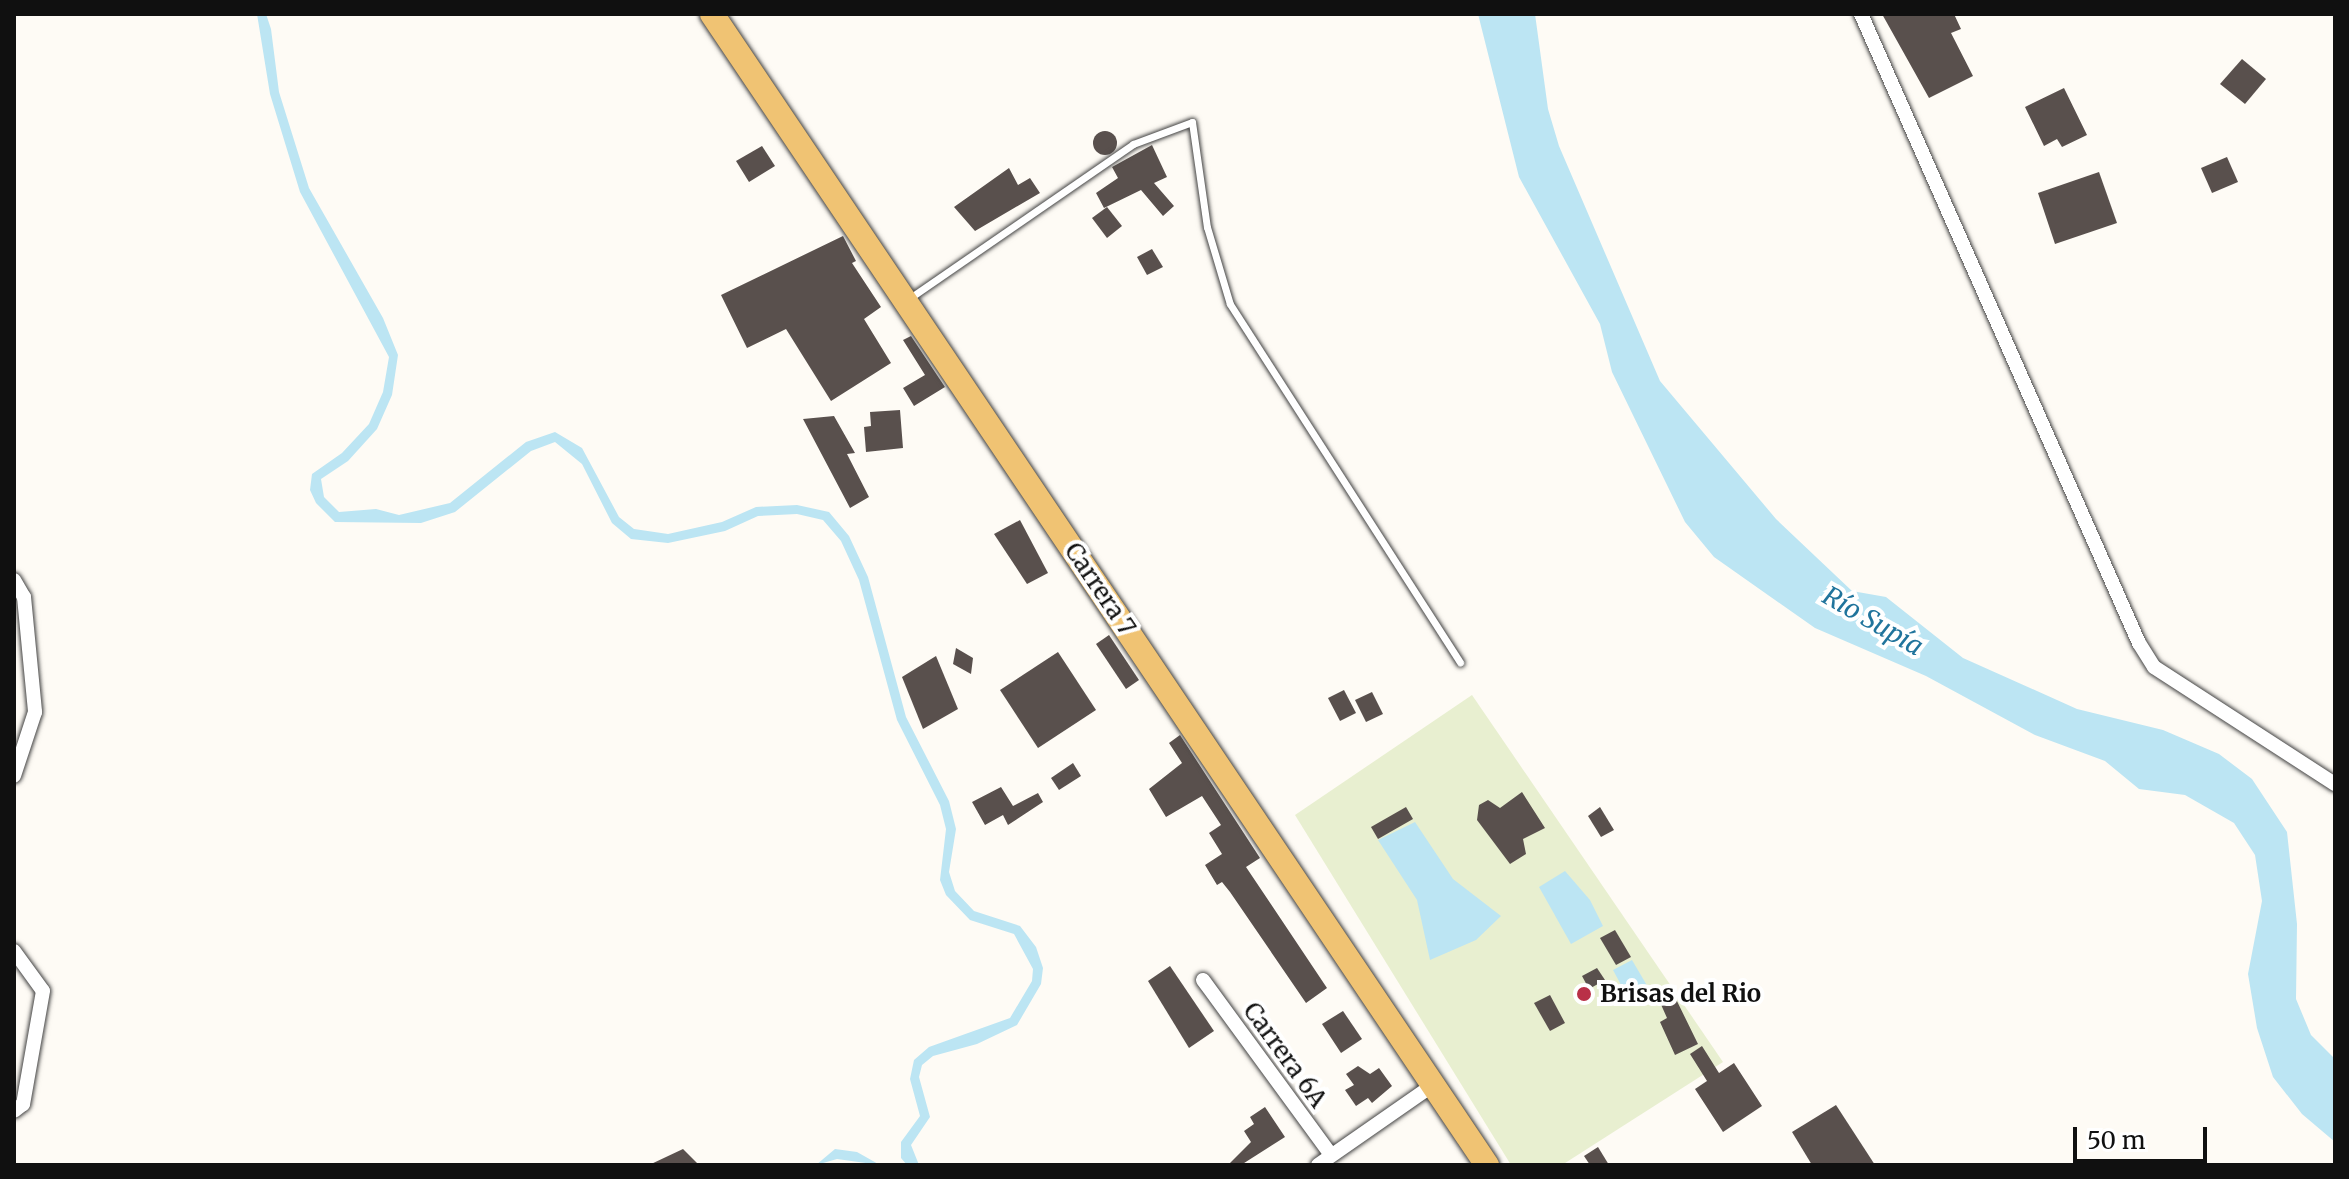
<!DOCTYPE html>
<html>
<head>
<meta charset="utf-8">
<style>
	body { margin:0 }
	#map { position:relative; width:2349px; height:1179px; overflow:hidden; background:#fefbf5; font-family:Merriweather,serif }
	div>[style] { position:absolute }
	[style*='--x'] { left:calc(var(--x)*1px); top:calc(var(--y)*1px); width:calc(var(--w)*1px); rotate:calc(var(--a)*1deg) }
	.pitch>* { inset:0; background:#e8efd0 }
	.water>* { inset:0; background:#bce5f3 }
	.building>* { inset:0; background:#59504d }
	.round { border-radius:50% }
	.roads { filter:drop-shadow(0 0 2px #434343) drop-shadow(0 0 2px #434343) }
	.lane>* { height:7px; margin:-3.5px; padding:0 3.5px; transform-origin:3.5px; border-radius:3.5px; background:#fff }
	.street>* { height:14px; margin:-7px; padding:0 7px; transform-origin:7px; border-radius:7px; background:#fff }
	.primary>* { height:24px; margin:-12px; padding:0 12px; transform-origin:12px; border-radius:12px; background:#f0c373 }
	.dots>* { width:22px; height:22px; translate:-50% -50%; box-sizing:border-box; border:4px solid #fff; border-radius:50% }
	span { translate:-50% -50%; white-space:nowrap; text-align:center; line-height:1.15; -webkit-text-stroke:8px #fff; paint-order:stroke }
	.street-label { font-size:24px; color:#101010 }
	.poi-label { font-size:24px; color:#101010; font-weight:700 }
	.left { translate:0 -50%; text-align:left }
	.water-label { font-size:26px; color:#20749c; font-style:italic }
	.frame { position:absolute; inset:0; border:16px solid #101010; pointer-events:none }
	.scale { position:absolute; left:2073px; top:1127px; width:134px; height:36px; box-sizing:border-box; border:4px solid #101010; border-top:0; padding-left:10px; font-size:24px; line-height:28px; white-space:nowrap; color:#101010; -webkit-text-stroke:6px #fff; paint-order:stroke }
</style>
</head>
<body>
<div id="map">
	<div class="pitch">
		<div style="clip-path:polygon(1472px 695px,1723px 1062px,1562px 1165px,1511px 1165px,1295px 815px)"></div>
	</div>
	<div class="water">
		<div style="clip-path:polygon(257px 14px,266px 14px,271px 29px,279px 92px,309px 188px,383px 318px,398px 355px,392px 395px,377px 429px,348px 461px,321px 479px,324px 497px,339px 512px,376px 509px,399px 515px,450px 503px,526px 442px,555px 432px,582px 448px,619px 517px,634px 529px,668px 534px,722px 522px,756px 507px,797px 505px,829px 512px,849px 536px,868px 577px,906px 717px,949px 801px,956px 829px,949px 872px,955px 891px,974px 911px,1020px 926px,1036px 947px,1043px 968px,1041px 984px,1017px 1025px,977px 1044px,933px 1056px,922px 1065px,919px 1077px,930px 1117px,911px 1145px,919px 1165px,907px 1165px,901px 1158px,901px 1142px,920px 1116px,910px 1079px,914px 1060px,929px 1047px,1010px 1018px,1032px 981px,1033px 969px,1014px 934px,970px 920px,946px 895px,940px 880px,946px 829px,940px 805px,897px 720px,859px 580px,841px 541px,823px 520px,797px 514px,758px 516px,725px 531px,668px 543px,631px 539px,612px 523px,582px 464px,555px 442px,531px 451px,455px 512px,421px 523px,335px 522px,316px 503px,310px 490px,312px 474px,342px 453px,369px 424px,383px 392px,389px 357px,300px 192px,270px 94px)"></div>
		<div style="clip-path:polygon(1478px 14px,1535px 14px,1548px 109px,1559px 146px,1660px 381px,1776px 519px,1852px 591px,1886px 597px,1963px 658px,2077px 709px,2163px 730px,2219px 754px,2252px 779px,2287px 832px,2297px 924px,2296px 999px,2311px 1035px,2335px 1059px,2335px 1142px,2302px 1114px,2273px 1077px,2257px 1028px,2248px 974px,2262px 901px,2255px 855px,2234px 823px,2185px 795px,2139px 789px,2105px 761px,2035px 735px,1926px 676px,1815px 628px,1714px 557px,1685px 522px,1612px 372px,1600px 324px,1519px 177px)"></div>
		<div style="clip-path:polygon(1415px 822px,1453px 879px,1501px 916px,1476px 940px,1430px 960px,1417px 900px,1378px 840px)"></div>
		<div style="clip-path:polygon(1565px 871px,1590px 900px,1603px 926px,1571px 944px,1539px 887px)"></div>
		<div style="clip-path:polygon(1632px 960px,1652px 994px,1640px 1001px,1628px 998px,1613px 970px)"></div>
		<div style="clip-path:polygon(835px 1149px,857px 1152px,880px 1165px,837px 1159px,816px 1165px)"></div>
	</div>
	<div class="building">
		<div style="clip-path:polygon(1882px 14px,1954px 14px,1961px 29px,1951px 33px,1973px 76px,1929px 98px)"></div>
		<div style="clip-path:polygon(2242px 59px,2266px 79px,2245px 104px,2220px 84px)"></div>
		<div style="clip-path:polygon(2064px 88px,2087px 135px,2062px 147px,2057px 139px,2044px 146px,2025px 107px)"></div>
		<div class="round" style="left:1093px;top:131px;width:24px;height:24px"></div>
		<div style="clip-path:polygon(1152px 145px,1167px 177px,1154px 183px,1174px 206px,1163px 216px,1141px 190px,1104px 208px,1096px 193px,1118px 178px,1112px 167px)"></div>
		<div style="clip-path:polygon(762px 146px,775px 166px,749px 182px,736px 161px)"></div>
		<div style="clip-path:polygon(2227px 157px,2238px 182px,2212px 193px,2201px 168px)"></div>
		<div style="clip-path:polygon(1009px 168px,1018px 185px,1030px 178px,1040px 193px,975px 231px,954px 207px)"></div>
		<div style="clip-path:polygon(2099px 172px,2117px 223px,2055px 244px,2038px 193px)"></div>
		<div style="clip-path:polygon(1107px 207px,1122px 226px,1107px 238px,1092px 218px)"></div>
		<div style="clip-path:polygon(843px 236px,856px 261px,852px 263px,881px 307px,864px 319px,891px 363px,831px 401px,786px 329px,747px 348px,721px 295px)"></div>
		<div style="clip-path:polygon(1152px 249px,1163px 267px,1147px 275px,1137px 257px)"></div>
		<div style="clip-path:polygon(911px 336px,945px 387px,914px 406px,903px 388px,925px 375px,903px 340px)"></div>
		<div style="clip-path:polygon(900px 410px,903px 448px,866px 452px,864px 427px,871px 426px,870px 412px)"></div>
		<div style="clip-path:polygon(834px 416px,855px 453px,847px 454px,869px 497px,850px 508px,803px 419px)"></div>
		<div style="clip-path:polygon(1020px 520px,1048px 573px,1027px 584px,994px 534px)"></div>
		<div style="clip-path:polygon(1109px 635px,1139px 680px,1126px 689px,1096px 644px)"></div>
		<div style="clip-path:polygon(956px 648px,973px 658px,971px 674px,953px 664px)"></div>
		<div style="clip-path:polygon(1058px 652px,1096px 710px,1038px 748px,1000px 690px)"></div>
		<div style="clip-path:polygon(936px 656px,958px 709px,923px 729px,902px 677px)"></div>
		<div style="clip-path:polygon(1344px 690px,1356px 713px,1340px 721px,1328px 698px)"></div>
		<div style="clip-path:polygon(1372px 692px,1383px 714px,1366px 722px,1355px 700px)"></div>
		<div style="clip-path:polygon(1180px 735px,1260px 858px,1246px 867px,1327px 988px,1306px 1003px,1230px 892px,1222px 882px,1217px 885px,1205px 865px,1222px 854px,1209px 833px,1221px 825px,1202px 796px,1166px 817px,1149px 789px,1182px 763px,1169px 743px)"></div>
		<div style="clip-path:polygon(1073px 763px,1081px 776px,1059px 790px,1051px 778px)"></div>
		<div style="clip-path:polygon(1001px 787px,1013px 806px,1038px 793px,1043px 802px,1008px 825px,1003px 815px,985px 825px,972px 802px)"></div>
		<div style="clip-path:polygon(1522px 792px,1545px 828px,1523px 839px,1526px 854px,1510px 864px,1477px 820px,1479px 805px,1488px 800px,1500px 808px)"></div>
		<div style="clip-path:polygon(1406px 807px,1413px 819px,1378px 839px,1371px 827px)"></div>
		<div style="clip-path:polygon(1600px 807px,1614px 830px,1601px 837px,1588px 816px)"></div>
		<div style="clip-path:polygon(1615px 930px,1631px 957px,1616px 965px,1600px 938px)"></div>
		<div style="clip-path:polygon(1170px 966px,1214px 1031px,1189px 1048px,1148px 981px)"></div>
		<div style="clip-path:polygon(1597px 968px,1605px 980px,1589px 989px,1582px 976px)"></div>
		<div style="clip-path:polygon(1673px 993px,1698px 1044px,1675px 1055px,1660px 1022px,1667px 1018px,1659px 1000px)"></div>
		<div style="clip-path:polygon(1550px 995px,1565px 1023px,1550px 1031px,1534px 1003px)"></div>
		<div style="clip-path:polygon(1343px 1011px,1362px 1039px,1341px 1053px,1322px 1024px)"></div>
		<div style="clip-path:polygon(1702px 1046px,1719px 1073px,1734px 1063px,1762px 1106px,1723px 1132px,1695px 1089px,1707px 1081px,1690px 1054px)"></div>
		<div style="clip-path:polygon(1358px 1066px,1370px 1074px,1379px 1068px,1392px 1086px,1372px 1103px,1368px 1098px,1356px 1106px,1345px 1090px,1354px 1085px,1346px 1074px)"></div>
		<div style="clip-path:polygon(1836px 1105px,1875px 1165px,1812px 1165px,1792px 1132px)"></div>
		<div style="clip-path:polygon(1265px 1107px,1285px 1137px,1241px 1165px,1228px 1165px,1251px 1142px,1244px 1131px,1254px 1124px,1250px 1117px)"></div>
		<div style="clip-path:polygon(1598px 1147px,1609px 1165px,1590px 1165px,1584px 1156px)"></div>
		<div style="clip-path:polygon(683px 1149px,699px 1165px,649px 1165px)"></div>
	</div>
	<div class="roads">
		<div class="lane">
			<div style="--x:910;--y:298;--w:271;--a:-34.6"></div>
			<div style="--x:1133;--y:144;--w:63;--a:-20.4"></div>
			<div style="--x:1192;--y:122;--w:106;--a:81.9"></div>
			<div style="--x:1207;--y:227;--w:80;--a:73.4"></div>
			<div style="--x:1230;--y:304;--w:426;--a:57.3"></div>
		</div>
		<div class="street">
			<div style="--x:1861;--y:14;--w:688;--a:66.16"></div>
			<div style="--x:2139;--y:643;--w:28;--a:58"></div>
			<div style="--x:2154;--y:667;--w:216;--a:32.9"></div>
			<div style="--x:14;--y:580;--w:20;--a:60"></div>
			<div style="--x:24;--y:597;--w:116;--a:84.5"></div>
			<div style="--x:35;--y:712;--w:67;--a:108.2"></div>
			<div style="--x:14;--y:951;--w:49;--a:54.1"></div>
			<div style="--x:43;--y:991;--w:115;--a:100"></div>
			<div style="--x:23;--y:1104;--w:11;--a:142"></div>
			<div style="--x:1203;--y:980;--w:217;--a:53.8"></div>
			<div style="--x:1318;--y:1165;--w:140;--a:-34.8"></div>
		</div>
		<div class="primary">
			<div style="--x:712;--y:14;--w:1388;--a:56.05"></div>
		</div>
	</div>
	<div class="dots">
		<div style="left:1584px;top:994px;background:#b93047"></div>
	</div>
	<div class="street-label">
		<span style="left:1100px;top:589px;rotate:56deg">Carrera 7</span>
		<span style="left:1285px;top:1055px;rotate:54deg">Carrera 6A</span>
	</div>
	<div class="poi-label">
		<span class="left" style="left:1600px;top:994px">Brisas del Rio</span>
	</div>
	<div class="water-label">
		<span style="left:1873px;top:621px;rotate:30deg">Río Supía</span>
	</div>
	<div class="frame"></div>
	<div class="scale">50 m</div>
</div>
</body>
</html>
